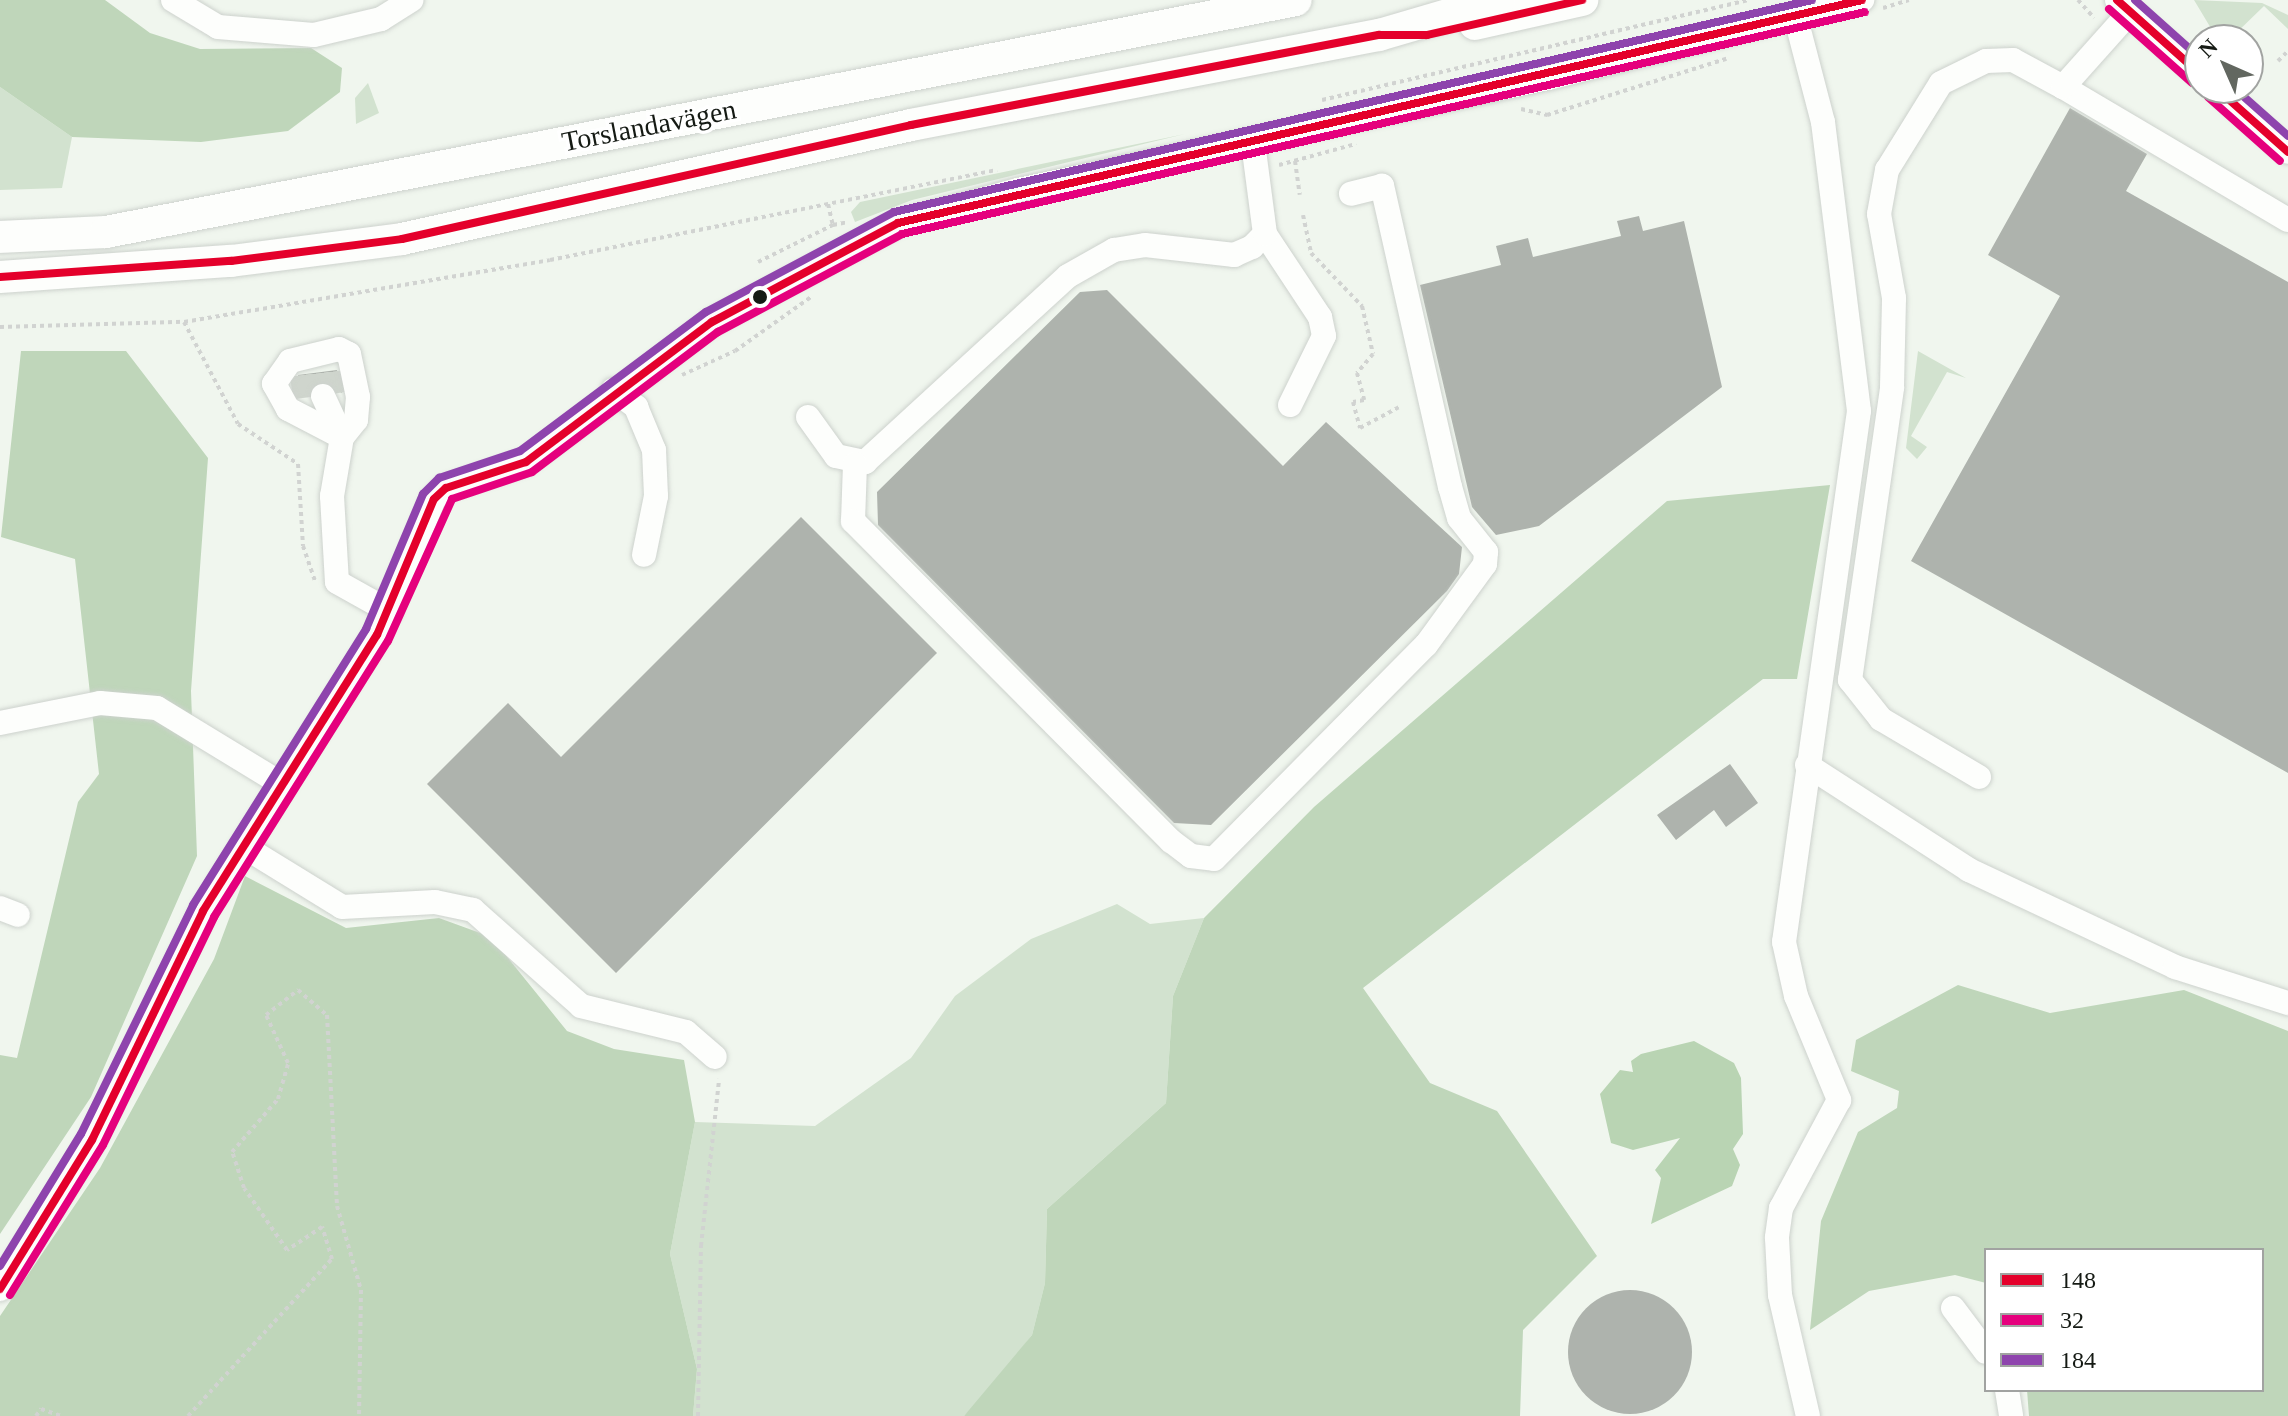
<!DOCTYPE html>
<html>
<head>
<meta charset="utf-8">
<style>
	body { margin:0 }
	#map { position:relative; width:2288px; height:1416px; overflow:hidden; background:#f0f6ee; font-family:"Times New Roman",serif }
	div>[style] { position:absolute }
	[style*='--x'] { left:calc(var(--x)*1px); top:calc(var(--y)*1px); width:calc(var(--w)*1px); rotate:calc(var(--a)*1deg) }
	.green>* { inset:0; background:#d2e2cf }
	.forest>* { inset:0; background:#bfd6ba }
	.water>* { inset:0; background:#b9d4b3 }
	.building>* { inset:0; background:#aeb3ad }
	.round { border-radius:50% }
	.minor-tunnel>* { height:24px; margin-top:-12px; transform-origin:0; background:repeating-linear-gradient(90deg,#cfd5cd 0 24px,transparent 0 36px) }
	.path>* { height:4px; margin-top:-2px; transform-origin:0; background:repeating-linear-gradient(90deg,#d1d3d1 0 4px,transparent 0 8px) }
	.roads { filter:drop-shadow(0 0 2px #cdd2cd) drop-shadow(0 0 2px #cdd2cd) }
	.minor>* { height:24px; margin:-12px; padding:0 12px; transform-origin:12px; border-radius:12px; background:#fdfefc }
	.major>* { height:32px; margin:-16px; padding:0 16px; transform-origin:16px; border-radius:16px; background:#fdfefc }
	.bus-1>* { height:8px; margin:-4px; padding:0 4px; transform-origin:4px; border-radius:4px; background:#e4002b }
	.bus-2>* { height:8px; margin:-4px; padding:0 4px; transform-origin:4px; border-radius:4px; background:#e5007d }
	.bus-3>* { height:8px; margin:-4px; padding:0 4px; transform-origin:4px; border-radius:4px; background:#8e44ad }
	.dots>* { width:22px; height:22px; translate:-50% -50%; box-sizing:border-box; border:4px solid #fff; border-radius:50% }
	span { translate:-50% -50%; white-space:nowrap; text-align:center; line-height:1.15; -webkit-text-stroke:7px #fff; paint-order:stroke }
	.street-label { font-size:28px; color:#151a14 }
	.legend { position:absolute; left:1984px; top:1248px; width:280px; height:144px; box-sizing:border-box; background:#fff; border:2px solid #a1a3a1; margin:0; padding:10px 14px; list-style:none; font-size:24px; color:#151a14 }
	.legend li { display:flex; align-items:center; gap:16px; height:40px }
	.legend b { width:40px; border:2px solid #a1a3a1 }
	.north { position:absolute; left:2184px; top:24px; width:80px; height:80px; box-sizing:border-box; background:#fff; border:2px solid #a1a3a1; border-radius:50%; rotate:315deg; font-size:22px; font-weight:700; line-height:32px; text-align:center; color:#151a14 }
	.north::after { content:''; display:block; margin:auto; width:28px; height:36px; background:#626760; clip-path:polygon(50% 0,100% 100%,50% 72%,0 100%) }
</style>
</head>
<body>
<div id="map">
	<div class="green">
		<div style="clip-path:polygon(2194px 0,2262px 3px,2288px 15px,2288px 29px,2264px 6px,2229px 40px,2218px 40px)"></div>
		<div style="clip-path:polygon(368px 83px,379px 113px,356px 124px,355px 98px)"></div>
		<div style="clip-path:polygon(0 87px,72px 137px,62px 188px,0 190px)"></div>
		<div style="clip-path:polygon(1185px 134px,912px 200px,855px 222px,851px 212px,860px 202px)"></div>
		<div style="clip-path:polygon(1918px 351px,1966px 378px,1947px 372px,1911px 436px,1927px 447px,1917px 459px,1906px 448px)"></div>
		<div style="clip-path:polygon(1117px 904px,1150px 924px,1204px 918px,1173px 996px,1166px 1103px,1047px 1209px,1045px 1283px,1032px 1335px,986px 1394px,964px 1416px,693px 1416px,697px 1369px,670px 1254px,695px 1122px,815px 1126px,911px 1058px,955px 996px,1031px 939px)"></div>
	</div>
	<div class="forest">
		<div style="clip-path:polygon(0 0,105px 0,150px 33px,200px 49px,311px 48px,342px 68px,340px 92px,288px 131px,201px 142px,72px 137px,0 87px)"></div>
		<div style="clip-path:polygon(21px 351px,126px 351px,208px 458px,191px 691px,197px 856px,91px 1097px,0 1234px,0 1055px,17px 1058px,78px 802px,99px 774px,75px 559px,1px 537px)"></div>
		<div style="clip-path:polygon(1830px 485px,1797px 679px,1763px 679px,1363px 988px,1430px 1083px,1497px 1111px,1597px 1256px,1523px 1330px,1520px 1416px,964px 1416px,1032px 1335px,1045px 1283px,1047px 1209px,1166px 1103px,1173px 996px,1204px 918px,1314px 807px,1667px 501px)"></div>
		<div style="clip-path:polygon(245px 876px,346px 928px,439px 918px,491px 937px,567px 1031px,614px 1049px,684px 1060px,695px 1122px,670px 1254px,697px 1369px,693px 1416px,0 1416px,0 1316px,100px 1168px,214px 959px)"></div>
		<div style="clip-path:polygon(1958px 985px,2050px 1013px,2184px 990px,2288px 1031px,2288px 1416px,2029px 1416px,2027px 1390px,2262px 1390px,2262px 1250px,1986px 1250px,1986px 1283px,1955px 1275px,1869px 1291px,1810px 1330px,1821px 1221px,1858px 1132px,1897px 1108px,1899px 1091px,1851px 1071px,1856px 1040px)"></div>
	</div>
	<div class="water">
		<div style="clip-path:polygon(1694px 1041px,1734px 1063px,1741px 1078px,1743px 1134px,1733px 1149px,1740px 1165px,1732px 1186px,1651px 1224px,1661px 1178px,1655px 1170px,1680px 1138px,1633px 1150px,1611px 1143px,1600px 1094px,1620px 1070px,1633px 1072px,1631px 1061px,1641px 1054px)"></div>
	</div>
	<div class="building">
		<div style="clip-path:polygon(2070px 108px,2147px 154px,2126px 191px,2288px 282px,2288px 773px,1911px 561px,2060px 296px,1988px 255px)"></div>
		<div style="clip-path:polygon(1639px 216px,1643px 231px,1684px 221px,1722px 387px,1539px 526px,1496px 535px,1472px 507px,1420px 285px,1501px 265px,1496px 246px,1528px 238px,1533px 257px,1621px 236px,1617px 221px)"></div>
		<div style="clip-path:polygon(1107px 290px,1283px 466px,1326px 422px,1462px 547px,1459px 574px,1447px 591px,1211px 825px,1174px 823px,878px 525px,877px 492px,1080px 292px)"></div>
		<div style="clip-path:polygon(337px 370px,342px 393px,324px 381px,300px 398px,298px 375px)"></div>
		<div style="clip-path:polygon(801px 517px,937px 653px,616px 973px,427px 784px,508px 703px,561px 757px)"></div>
		<div style="clip-path:polygon(1730px 764px,1758px 803px,1726px 827px,1714px 810px,1676px 840px,1657px 815px)"></div>
		<div class="round" style="left:1568px;top:1290px;width:124px;height:124px"></div>
	</div>
	<div class="minor-tunnel">
		<div style="--x:337;--y:371;--w:22;--a:82"></div>
		<div style="--x:320;--y:373;--w:23;--a:83"></div>
		<div style="--x:302;--y:375;--w:23;--a:83"></div>
	</div>
	<div class="path">
		<div style="--x:2078;--y:0;--w:24;--a:48"></div>
		<div style="--x:1883;--y:8;--w:27;--a:-17"></div>
		<div style="--x:2278;--y:61;--w:14;--a:-45"></div>
		<div style="--x:1322;--y:100;--w:438;--a:-13.2"></div>
		<div style="--x:1521;--y:109;--w:27;--a:13"></div>
		<div style="--x:1547;--y:115;--w:188;--a:-17.4"></div>
		<div style="--x:1295;--y:161;--w:34;--a:82"></div>
		<div style="--x:1279;--y:165;--w:80;--a:-15.3"></div>
		<div style="--x:828;--y:204;--w:22;--a:77"></div>
		<div style="--x:833;--y:225;--w:15;--a:-11"></div>
		<div style="--x:1303;--y:215;--w:39;--a:78"></div>
		<div style="--x:1311;--y:253;--w:74;--a:46.1"></div>
		<div style="--x:1362;--y:306;--w:49;--a:77.1"></div>
		<div style="--x:1373;--y:354;--w:25;--a:130"></div>
		<div style="--x:1357;--y:373;--w:28;--a:75"></div>
		<div style="--x:1364;--y:400;--w:11;--a:170"></div>
		<div style="--x:1353;--y:402;--w:27;--a:75"></div>
		<div style="--x:1360;--y:428;--w:44;--a:-28.3"></div>
		<div style="--x:758;--y:262;--w:84;--a:-26.3"></div>
		<div style="--x:184;--y:322;--w:115;--a:62.1"></div>
		<div style="--x:238;--y:424;--w:72;--a:33.7"></div>
		<div style="--x:298;--y:464;--w:82;--a:86.5"></div>
		<div style="--x:303;--y:546;--w:36;--a:71"></div>
		<div style="--x:0;--y:327;--w:184;--a:-1.6"></div>
		<div style="--x:184;--y:322;--w:371;--a:-9.6"></div>
		<div style="--x:550;--y:260;--w:456;--a:-11.4"></div>
		<div style="--x:682;--y:375;--w:58;--a:-24.4"></div>
		<div style="--x:735;--y:351;--w:93;--a:-35.4"></div>
		<div style="--x:36;--y:1416;--w:9;--a:-54"></div>
		<div style="--x:41;--y:1409;--w:21;--a:19"></div>
		<div style="--x:188;--y:1416;--w:213;--a:-47.5"></div>
		<div style="--x:332;--y:1259;--w:34;--a:-107"></div>
		<div style="--x:322;--y:1227;--w:42;--a:146.7"></div>
		<div style="--x:287;--y:1250;--w:75;--a:-124.7"></div>
		<div style="--x:244;--y:1188;--w:38;--a:-108"></div>
		<div style="--x:232;--y:1152;--w:70;--a:-49"></div>
		<div style="--x:278;--y:1099;--w:37;--a:-74"></div>
		<div style="--x:288;--y:1063;--w:53;--a:-114.6"></div>
		<div style="--x:266;--y:1015;--w:41;--a:-38"></div>
		<div style="--x:298;--y:990;--w:38;--a:41"></div>
		<div style="--x:327;--y:1015;--w:191;--a:87"></div>
		<div style="--x:337;--y:1206;--w:87;--a:74.1"></div>
		<div style="--x:361;--y:1290;--w:126;--a:90.9"></div>
		<div style="--x:698;--y:1416;--w:170;--a:-89"></div>
		<div style="--x:701;--y:1246;--w:168;--a:-83.8"></div>
	</div>
	<div class="roads">
		<div class="minor">
			<div style="--x:173;--y:0;--w:52;--a:31"></div>
			<div style="--x:218;--y:27;--w:96;--a:4.8"></div>
			<div style="--x:314;--y:35;--w:69;--a:-13.4"></div>
			<div style="--x:381;--y:19;--w:36;--a:-32"></div>
			<div style="--x:2117;--y:0;--w:111;--a:41.7"></div>
			<div style="--x:1800;--y:34;--w:91;--a:75.4"></div>
			<div style="--x:1823;--y:122;--w:291;--a:82.9"></div>
			<div style="--x:1859;--y:411;--w:536;--a:98.04"></div>
			<div style="--x:1784;--y:942;--w:55;--a:77.5"></div>
			<div style="--x:1796;--y:996;--w:113;--a:67.5"></div>
			<div style="--x:1839;--y:1100;--w:123;--a:118.2"></div>
			<div style="--x:1781;--y:1208;--w:30;--a:98"></div>
			<div style="--x:1777;--y:1238;--w:57;--a:87"></div>
			<div style="--x:1780;--y:1295;--w:124;--a:77"></div>
			<div style="--x:2063;--y:87;--w:261;--a:30.6"></div>
			<div style="--x:2216;--y:88;--w:96;--a:41.6"></div>
			<div style="--x:1265;--y:234;--w:100;--a:56.5"></div>
			<div style="--x:1320;--y:317;--w:19;--a:78"></div>
			<div style="--x:1324;--y:336;--w:77;--a:116.2"></div>
			<div style="--x:339;--y:349;--w:11;--a:27"></div>
			<div style="--x:349;--y:354;--w:44;--a:78.2"></div>
			<div style="--x:358;--y:397;--w:23;--a:95"></div>
			<div style="--x:356;--y:420;--w:22;--a:129"></div>
			<div style="--x:342;--y:437;--w:61;--a:-152.6"></div>
			<div style="--x:288;--y:409;--w:29;--a:-119"></div>
			<div style="--x:274;--y:384;--w:28;--a:-55"></div>
			<div style="--x:290;--y:361;--w:50;--a:-13.8"></div>
			<div style="--x:613;--y:390;--w:29;--a:36"></div>
			<div style="--x:636;--y:407;--w:47;--a:67.3"></div>
			<div style="--x:654;--y:450;--w:46;--a:87.5"></div>
			<div style="--x:656;--y:496;--w:60;--a:101.5"></div>
			<div style="--x:323;--y:396;--w:45;--a:65.1"></div>
			<div style="--x:342;--y:437;--w:60;--a:99.6"></div>
			<div style="--x:332;--y:496;--w:86;--a:86.7"></div>
			<div style="--x:337;--y:582;--w:60;--a:29.1"></div>
			<div style="--x:808;--y:417;--w:48;--a:54.3"></div>
			<div style="--x:836;--y:456;--w:30;--a:12"></div>
			<div style="--x:865;--y:462;--w:275;--a:-42.5"></div>
			<div style="--x:1068;--y:276;--w:53;--a:-29.5"></div>
			<div style="--x:1114;--y:250;--w:31;--a:-9"></div>
			<div style="--x:1145;--y:245;--w:90;--a:6.4"></div>
			<div style="--x:1234;--y:255;--w:20;--a:-24"></div>
			<div style="--x:1252;--y:247;--w:18;--a:-45"></div>
			<div style="--x:1265;--y:234;--w:92;--a:-97.5"></div>
			<div style="--x:855;--y:464;--w:57;--a:92"></div>
			<div style="--x:853;--y:521;--w:451;--a:45.2"></div>
			<div style="--x:1171;--y:841;--w:25;--a:37"></div>
			<div style="--x:1191;--y:856;--w:23;--a:7"></div>
			<div style="--x:1214;--y:859;--w:301;--a:-45.3"></div>
			<div style="--x:1426;--y:645;--w:100;--a:-53.9"></div>
			<div style="--x:1485;--y:564;--w:12;--a:-85"></div>
			<div style="--x:1486;--y:552;--w:43;--a:-128.5"></div>
			<div style="--x:1459;--y:518;--w:32;--a:-106"></div>
			<div style="--x:1450;--y:487;--w:309;--a:-102.7"></div>
			<div style="--x:1382;--y:186;--w:32;--a:166"></div>
			<div style="--x:0;--y:723;--w:102;--a:-11.3"></div>
			<div style="--x:100;--y:703;--w:57;--a:5"></div>
			<div style="--x:157;--y:708;--w:148;--a:31.4"></div>
			<div style="--x:1807;--y:765;--w:193;--a:32.9"></div>
			<div style="--x:1969;--y:870;--w:228;--a:25.2"></div>
			<div style="--x:2175;--y:967;--w:119;--a:17.7"></div>
			<div style="--x:1979;--y:777;--w:114;--a:-149.4"></div>
			<div style="--x:1881;--y:719;--w:50;--a:-128.5"></div>
			<div style="--x:1850;--y:680;--w:296;--a:-81.8"></div>
			<div style="--x:1892;--y:387;--w:89;--a:-88.7"></div>
			<div style="--x:1894;--y:298;--w:85;--a:-100.1"></div>
			<div style="--x:1879;--y:214;--w:45;--a:-79.7"></div>
			<div style="--x:1887;--y:170;--w:102;--a:-58.2"></div>
			<div style="--x:1941;--y:83;--w:50;--a:-26.1"></div>
			<div style="--x:1986;--y:61;--w:27;--a:-2"></div>
			<div style="--x:2013;--y:60;--w:57;--a:28.4"></div>
			<div style="--x:2063;--y:87;--w:101;--a:-48.2"></div>
			<div style="--x:243;--y:846;--w:116;--a:31.6"></div>
			<div style="--x:342;--y:907;--w:93;--a:-3.1"></div>
			<div style="--x:435;--y:902;--w:39;--a:12"></div>
			<div style="--x:473;--y:910;--w:144;--a:41.6"></div>
			<div style="--x:581;--y:1006;--w:108;--a:13.9"></div>
			<div style="--x:686;--y:1032;--w:38;--a:41"></div>
			<div style="--x:0;--y:908;--w:19;--a:21"></div>
			<div style="--x:0;--y:1289;--w:175;--a:-58.3"></div>
			<div style="--x:92;--y:1140;--w:254;--a:-64.1"></div>
			<div style="--x:203;--y:911;--w:326;--a:-57.8"></div>
			<div style="--x:377;--y:635;--w:147;--a:-67.3"></div>
			<div style="--x:434;--y:499;--w:16;--a:-43"></div>
			<div style="--x:446;--y:488;--w:84;--a:-18"></div>
			<div style="--x:526;--y:462;--w:233;--a:-37"></div>
			<div style="--x:712;--y:322;--w:211;--a:-28"></div>
			<div style="--x:898;--y:223;--w:124;--a:-15.4"></div>
			<div style="--x:1018;--y:190;--w:542;--a:-11.93"></div>
			<div style="--x:1548;--y:78;--w:324;--a:-14"></div>
			<div style="--x:1953;--y:1308;--w:55;--a:53.1"></div>
			<div style="--x:2007;--y:1390;--w:26;--a:81"></div>
		</div>
		<div class="major">
			<div style="--x:1475;--y:24;--w:110;--a:-12.6"></div>
			<div style="--x:0;--y:237;--w:106;--a:-2.7"></div>
			<div style="--x:106;--y:232;--w:1212;--a:-11.03"></div>
			<div style="--x:0;--y:277;--w:232;--a:-4"></div>
			<div style="--x:231;--y:261;--w:172;--a:-7.3"></div>
			<div style="--x:402;--y:239;--w:522;--a:-12.62"></div>
			<div style="--x:911;--y:125;--w:477;--a:-10.9"></div>
			<div style="--x:1379;--y:35;--w:125;--a:-16.3"></div>
		</div>
	</div>
	<div class="bus-1">
		<div style="--x:2117;--y:0;--w:111;--a:41.7"></div>
		<div style="--x:2216;--y:88;--w:96;--a:41.6"></div>
		<div style="--x:0;--y:277;--w:232;--a:-4"></div>
		<div style="--x:231;--y:261;--w:172;--a:-7.3"></div>
		<div style="--x:402;--y:239;--w:522;--a:-12.62"></div>
		<div style="--x:911;--y:125;--w:477;--a:-10.9"></div>
		<div style="--x:1379;--y:35;--w:48;--a:0"></div>
		<div style="--x:1427;--y:35;--w:159;--a:-12.7"></div>
		<div style="--x:0;--y:1289;--w:175;--a:-58.3"></div>
		<div style="--x:92;--y:1140;--w:254;--a:-64.1"></div>
		<div style="--x:203;--y:911;--w:326;--a:-57.8"></div>
		<div style="--x:377;--y:635;--w:147;--a:-67.3"></div>
		<div style="--x:434;--y:499;--w:16;--a:-43"></div>
		<div style="--x:446;--y:488;--w:84;--a:-18"></div>
		<div style="--x:526;--y:462;--w:233;--a:-37"></div>
		<div style="--x:712;--y:322;--w:211;--a:-28"></div>
		<div style="--x:898;--y:223;--w:989;--a:-13.02"></div>
	</div>
	<div class="bus-2">
		<div style="--x:2109;--y:9;--w:111;--a:41.7"></div>
		<div style="--x:2208;--y:97;--w:96;--a:41.6"></div>
		<div style="--x:10;--y:1295;--w:176;--a:-58.2"></div>
		<div style="--x:103;--y:1145;--w:254;--a:-64"></div>
		<div style="--x:214;--y:917;--w:326;--a:-57.8"></div>
		<div style="--x:388;--y:641;--w:156;--a:-65.7"></div>
		<div style="--x:452;--y:499;--w:84;--a:-18.6"></div>
		<div style="--x:532;--y:472;--w:233;--a:-37"></div>
		<div style="--x:718;--y:332;--w:208;--a:-28"></div>
		<div style="--x:902;--y:234;--w:988;--a:-12.98"></div>
	</div>
	<div class="bus-3">
		<div style="--x:2135;--y:0;--w:87;--a:41.7"></div>
		<div style="--x:2234;--y:88;--w:72;--a:41.6"></div>
		<div style="--x:0;--y:1266;--w:155;--a:-58.5"></div>
		<div style="--x:81;--y:1134;--w:255;--a:-63.9"></div>
		<div style="--x:193;--y:905;--w:326;--a:-57.9"></div>
		<div style="--x:366;--y:629;--w:147;--a:-67.1"></div>
		<div style="--x:423;--y:494;--w:23;--a:-45"></div>
		<div style="--x:439;--y:478;--w:85;--a:-18.4"></div>
		<div style="--x:520;--y:451;--w:232;--a:-36.8"></div>
		<div style="--x:706;--y:312;--w:213;--a:-28"></div>
		<div style="--x:894;--y:212;--w:942;--a:-13"></div>
	</div>
	<div class="dots">
		<div style="left:760px;top:297px;background:#151a14"></div>
	</div>
	<div class="street-label">
		<span style="left:649px;top:126px;rotate:-11deg">Torslandavägen</span>
	</div>
	<ul class="legend">
	<li><b style="height:10px;background:#e4002b"></b>148</li>
	<li><b style="height:10px;background:#e5007d"></b>32</li>
	<li><b style="height:10px;background:#8e44ad"></b>184</li>
	</ul>
	<div class="north">N</div>
</div>
</body>
</html>
